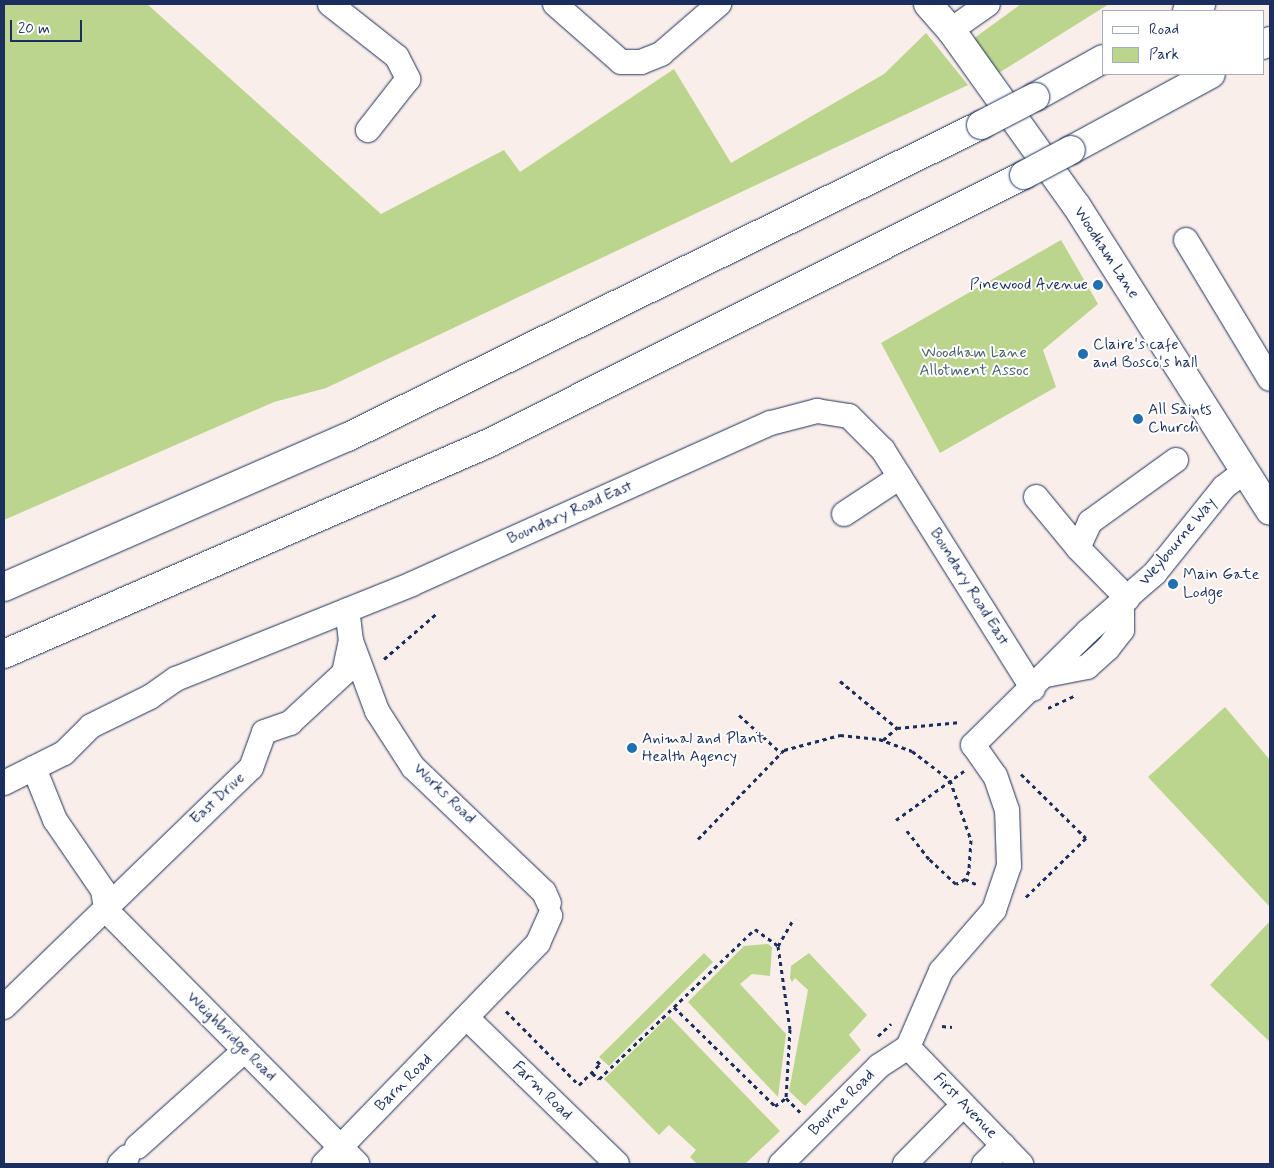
<!DOCTYPE html>
<html>
<head>
<meta charset="utf-8">
<style>
	body { margin:0 }
	#map { position:relative; width:1274px; height:1168px; overflow:hidden; background:#f9eeea; font-family:Mynerve,sans-serif }
	div>[style] { position:absolute }
	[style*='--x'] { left:calc(var(--x)*1px); top:calc(var(--y)*1px); width:calc(var(--w)*1px); rotate:calc(var(--a)*1deg) }
	.green>* { inset:0; background:#bbd58c }
	.path>* { height:3px; margin-top:-1.5px; transform-origin:0; background:repeating-linear-gradient(90deg,#1b2f5e 0 4px,transparent 0 8px) }
	.roads { filter:drop-shadow(0 0 1px #1b2f5e) drop-shadow(0 0 1px #1b2f5e) }
	.minor>* { height:24px; margin:-12px; padding:0 12px; transform-origin:12px; border-radius:12px; background:#fff }
	.major>* { height:28px; margin:-14px; padding:0 14px; transform-origin:14px; border-radius:14px; background:#fff }
	.highway>* { height:28px; margin:-14px; padding:0 14px; transform-origin:14px; border-radius:14px; background:#fff }
	.bridges { filter:drop-shadow(0 0 1px #1b2f5e) drop-shadow(0 0 1px #1b2f5e) }
	.highway-bridge>* { height:28px; margin:-14px; padding:0 14px; transform-origin:14px; border-radius:14px; background:#fff }
	.dots>* { width:14px; height:14px; translate:-50% -50%; box-sizing:border-box; border:2px solid #fff; border-radius:50% }
	span { translate:-50% -50%; white-space:nowrap; text-align:center; line-height:1.15; -webkit-text-stroke:4px #fff; paint-order:stroke }
	.street-label { font-size:16px; color:#1b2f5e }
	.poi-label { font-size:16px; color:#1b2f5e }
	.right { translate:-100% -50%; text-align:right }
	.left { translate:0 -50%; text-align:left }
	.park-label { font-size:16px; color:#4b616c }
	.frame { position:absolute; inset:0; border:5px solid #1b2f5e; pointer-events:none }
	.legend { position:absolute; left:1102px; top:10px; width:162px; height:65px; box-sizing:border-box; background:#fff; border:1px solid #a4acbf; margin:0; padding:6px 9px; list-style:none; font-size:15px; color:#1b2f5e }
	.legend li { display:flex; align-items:center; gap:10px; height:25px }
	.legend b { width:25px; border:1px solid #a4acbf }
	.scale { position:absolute; left:10px; top:20px; width:72px; height:22px; box-sizing:border-box; border:2px solid #1b2f5e; border-top:0; padding-left:6px; font-size:15px; line-height:18px; white-space:nowrap; color:#1b2f5e; -webkit-text-stroke:4px #fff; paint-order:stroke }
</style>
</head>
<body>
<div id="map">
	<div class="green">
		<div style="clip-path:polygon(4px 4px,147px 4px,381px 214px,504px 150px,520px 172px,674px 69px,731px 163px,884px 74px,926px 33px,968px 85px,326px 388px,274px 402px,4px 520px)"></div>
		<div style="clip-path:polygon(1021px 4px,1109px 4px,997px 74px,973px 39px)"></div>
		<div style="clip-path:polygon(1061px 240px,1098px 304px,1043px 350px,1056px 387px,940px 453px,881px 343px)"></div>
		<div style="clip-path:polygon(1225px 707px,1270px 760px,1270px 907px,1148px 777px)"></div>
		<div style="clip-path:polygon(1270px 921px,1270px 1042px,1210px 985px)"></div>
		<div style="clip-path:polygon(768px 944px,772px 947px,770px 976px,752px 974px,740px 984px,786px 1034px,778px 1097px,688px 1002px,744px 946px)"></div>
		<div style="clip-path:polygon(704px 953px,713px 962px,609px 1066px,599px 1057px)"></div>
		<div style="clip-path:polygon(809px 953px,867px 1015px,849px 1035px,861px 1050px,805px 1106px,789px 1091px,808px 990px,795px 978px,792px 982px,790px 978px,791px 966px)"></div>
		<div style="clip-path:polygon(669px 1016px,780px 1131px,745px 1164px,697px 1164px,690px 1157px,696px 1150px,669px 1125px,659px 1135px,604px 1079px)"></div>
	</div>
	<div class="path">
		<div style="--x:384;--y:659;--w:69;--a:-40.9"></div>
		<div style="--x:840;--y:681;--w:74;--a:39.5"></div>
		<div style="--x:1048;--y:708;--w:29;--a:-25"></div>
		<div style="--x:739;--y:715;--w:57;--a:42.1"></div>
		<div style="--x:883;--y:740;--w:18;--a:-41"></div>
		<div style="--x:897;--y:728;--w:64;--a:-5.4"></div>
		<div style="--x:1021;--y:774;--w:91;--a:44.6"></div>
		<div style="--x:1086;--y:838;--w:86;--a:135.5"></div>
		<div style="--x:896;--y:820;--w:84;--a:-35.8"></div>
		<div style="--x:698;--y:839;--w:124;--a:-46"></div>
		<div style="--x:784;--y:750;--w:58;--a:-15"></div>
		<div style="--x:840;--y:735;--w:39;--a:6"></div>
		<div style="--x:879;--y:739;--w:35;--a:20"></div>
		<div style="--x:912;--y:751;--w:48;--a:37.3"></div>
		<div style="--x:950;--y:780;--w:64;--a:70.7"></div>
		<div style="--x:971;--y:840;--w:31;--a:94"></div>
		<div style="--x:969;--y:871;--w:9;--a:117"></div>
		<div style="--x:965;--y:879;--w:10;--a:151"></div>
		<div style="--x:956;--y:884;--w:37;--a:-137"></div>
		<div style="--x:929;--y:859;--w:36;--a:-128"></div>
		<div style="--x:965;--y:879;--w:14;--a:25"></div>
		<div style="--x:778;--y:946;--w:84;--a:81.8"></div>
		<div style="--x:790;--y:1029;--w:69;--a:93.3"></div>
		<div style="--x:786;--y:1098;--w:21;--a:45"></div>
		<div style="--x:674;--y:1007;--w:141;--a:44.4"></div>
		<div style="--x:775;--y:1106;--w:14;--a:-36"></div>
		<div style="--x:506;--y:1011;--w:104;--a:45.4"></div>
		<div style="--x:579;--y:1085;--w:30;--a:-45"></div>
		<div style="--x:600;--y:1064;--w:7;--a:-135"></div>
		<div style="--x:942;--y:1026;--w:10;--a:6"></div>
		<div style="--x:878;--y:1036;--w:18;--a:-43"></div>
		<div style="--x:592;--y:1073;--w:9;--a:41"></div>
		<div style="--x:599;--y:1079;--w:216;--a:-43.9"></div>
		<div style="--x:755;--y:929;--w:29;--a:36"></div>
		<div style="--x:778;--y:946;--w:32;--a:-60"></div>
	</div>
	<div class="roads">
		<div class="minor">
			<div style="--x:330;--y:4;--w:85;--a:38.3"></div>
			<div style="--x:397;--y:57;--w:25;--a:63"></div>
			<div style="--x:408;--y:79;--w:65;--a:128.1"></div>
			<div style="--x:555;--y:4;--w:88;--a:41.3"></div>
			<div style="--x:621;--y:62;--w:20;--a:0"></div>
			<div style="--x:641;--y:62;--w:22;--a:-22"></div>
			<div style="--x:661;--y:54;--w:77;--a:-40.8"></div>
			<div style="--x:951;--y:30;--w:45;--a:-35.1"></div>
			<div style="--x:1186;--y:240;--w:162;--a:58.9"></div>
			<div style="--x:1036;--y:497;--w:66;--a:50.5"></div>
			<div style="--x:1078;--y:548;--w:71;--a:45.6"></div>
			<div style="--x:844;--y:514;--w:67;--a:-33.5"></div>
			<div style="--x:1078;--y:548;--w:29;--a:-65"></div>
			<div style="--x:1090;--y:522;--w:106;--a:-35.8"></div>
			<div style="--x:351;--y:641;--w:75;--a:69.6"></div>
			<div style="--x:377;--y:711;--w:67;--a:57.3"></div>
			<div style="--x:413;--y:767;--w:181;--a:43.7"></div>
			<div style="--x:544;--y:892;--w:12;--a:66"></div>
			<div style="--x:1046;--y:675;--w:42;--a:-11"></div>
			<div style="--x:1087;--y:667;--w:28;--a:-42"></div>
			<div style="--x:1108;--y:648;--w:23;--a:-52"></div>
			<div style="--x:1122;--y:630;--w:25;--a:-90"></div>
			<div style="--x:34;--y:768;--w:56;--a:68"></div>
			<div style="--x:55;--y:820;--w:85;--a:55.6"></div>
			<div style="--x:103;--y:890;--w:20;--a:81"></div>
			<div style="--x:4;--y:783;--w:67;--a:-26.6"></div>
			<div style="--x:64;--y:753;--w:38;--a:-45"></div>
			<div style="--x:91;--y:726;--w:66;--a:-26.2"></div>
			<div style="--x:150;--y:697;--w:32;--a:-35"></div>
			<div style="--x:176;--y:679;--w:254;--a:-21.9"></div>
			<div style="--x:412;--y:584;--w:393;--a:-24.2"></div>
			<div style="--x:771;--y:423;--w:48;--a:-14.6"></div>
			<div style="--x:817;--y:411;--w:32;--a:9"></div>
			<div style="--x:849;--y:416;--w:48;--a:45"></div>
			<div style="--x:883;--y:450;--w:282;--a:57.9"></div>
			<div style="--x:106;--y:910;--w:357;--a:45.3"></div>
			<div style="--x:4;--y:1007;--w:344;--a:-44.1"></div>
			<div style="--x:251;--y:768;--w:38;--a:-70"></div>
			<div style="--x:264;--y:732;--w:28;--a:-19"></div>
			<div style="--x:290;--y:723;--w:74;--a:-42.8"></div>
			<div style="--x:344;--y:673;--w:33;--a:-78"></div>
			<div style="--x:351;--y:641;--w:31;--a:-97"></div>
			<div style="--x:467;--y:1018;--w:209;--a:44.2"></div>
			<div style="--x:908;--y:1047;--w:83;--a:-66.5"></div>
			<div style="--x:941;--y:971;--w:81;--a:-49"></div>
			<div style="--x:994;--y:910;--w:46;--a:-71.2"></div>
			<div style="--x:1009;--y:866;--w:56;--a:-92"></div>
			<div style="--x:1007;--y:810;--w:36;--a:-109"></div>
			<div style="--x:995;--y:776;--w:38;--a:-125"></div>
			<div style="--x:973;--y:745;--w:161;--a:-44.7"></div>
			<div style="--x:1087;--y:632;--w:90;--a:-40.9"></div>
			<div style="--x:1155;--y:573;--w:110;--a:-51.3"></div>
			<div style="--x:1224;--y:487;--w:26;--a:-37"></div>
			<div style="--x:908;--y:1047;--w:163;--a:46"></div>
			<div style="--x:137;--y:1147;--w:144;--a:-41.9"></div>
			<div style="--x:120;--y:1164;--w:10;--a:-45"></div>
			<div style="--x:324;--y:1164;--w:308;--a:-45.9"></div>
			<div style="--x:538;--y:943;--w:30;--a:-66"></div>
			<div style="--x:781;--y:1164;--w:139;--a:-45"></div>
			<div style="--x:879;--y:1066;--w:35;--a:-33"></div>
			<div style="--x:905;--y:1164;--w:83;--a:-45.5"></div>
			<div style="--x:984;--y:1164;--w:27;--a:-45"></div>
		</div>
		<div class="major">
			<div style="--x:928;--y:4;--w:35;--a:49"></div>
			<div style="--x:951;--y:30;--w:215;--a:54.5"></div>
			<div style="--x:1076;--y:205;--w:362;--a:57.6"></div>
		</div>
		<div class="highway">
			<div style="--x:1187;--y:11;--w:16;--a:-27"></div>
			<div style="--x:1263;--y:45;--w:8;--a:-30"></div>
			<div style="--x:1035;--y:97;--w:78;--a:-29.2"></div>
			<div style="--x:1071;--y:150;--w:159;--a:-28.5"></div>
			<div style="--x:4;--y:587;--w:375;--a:-23.6"></div>
			<div style="--x:348;--y:437;--w:706;--a:-26.24"></div>
			<div style="--x:4;--y:654;--w:529;--a:-23.51"></div>
			<div style="--x:489;--y:443;--w:598;--a:-26.61"></div>
		</div>
	</div>
	<div class="bridges">
		<div class="highway-bridge">
			<div style="--x:981;--y:125;--w:61;--a:-27.4"></div>
			<div style="--x:1024;--y:175;--w:53;--a:-28"></div>
		</div>
	</div>
	<div class="dots">
		<div style="left:1098px;top:285px;background:#1f6fb2"></div>
		<div style="left:1083px;top:354px;background:#1f6fb2"></div>
		<div style="left:1138px;top:419px;background:#1f6fb2"></div>
		<div style="left:1173px;top:584px;background:#1f6fb2"></div>
		<div style="left:632px;top:748px;background:#1f6fb2"></div>
	</div>
	<div class="street-label">
		<span style="left:1106px;top:253px;rotate:57deg">Woodham Lane</span>
		<span style="left:570px;top:513px;rotate:-24deg">Boundary Road East</span>
		<span style="left:1178px;top:542px;rotate:-50deg">Weybourne Way</span>
		<span style="left:969px;top:587px;rotate:58deg">Boundary Road East</span>
		<span style="left:444px;top:794px;rotate:44deg">Works Road</span>
		<span style="left:218px;top:799px;rotate:-43deg">East Drive</span>
		<span style="left:231px;top:1037px;rotate:45deg">Weighbridge Road</span>
		<span style="left:404px;top:1083px;rotate:-45deg">Barn Road</span>
		<span style="left:542px;top:1091px;rotate:44deg">Farm Road</span>
		<span style="left:842px;top:1103px;rotate:-45deg">Bourne Road</span>
		<span style="left:965px;top:1106px;rotate:46deg">First Avenue</span>
	</div>
	<div class="poi-label">
		<span class="right" style="left:1088px;top:285px">Pinewood Avenue</span>
		<span class="left" style="left:1093px;top:354px">Claire's cafe<br>and Bosco's hall</span>
		<span class="left" style="left:1148px;top:419px">All Saints<br>Church</span>
		<span class="left" style="left:1183px;top:584px">Main Gate<br>Lodge</span>
		<span class="left" style="left:642px;top:748px">Animal and Plant<br>Health Agency</span>
	</div>
	<div class="park-label">
		<span style="left:974px;top:362px">Woodham Lane<br>Allotment Assoc</span>
	</div>
	<div class="frame"></div>
	<ul class="legend">
	<li><b style="height:6px;background:#fff"></b>Road</li>
	<li><b style="height:14px;background:#bbd58c"></b>Park</li>
	</ul>
	<div class="scale">20 m</div>
</div>
</body>
</html>
